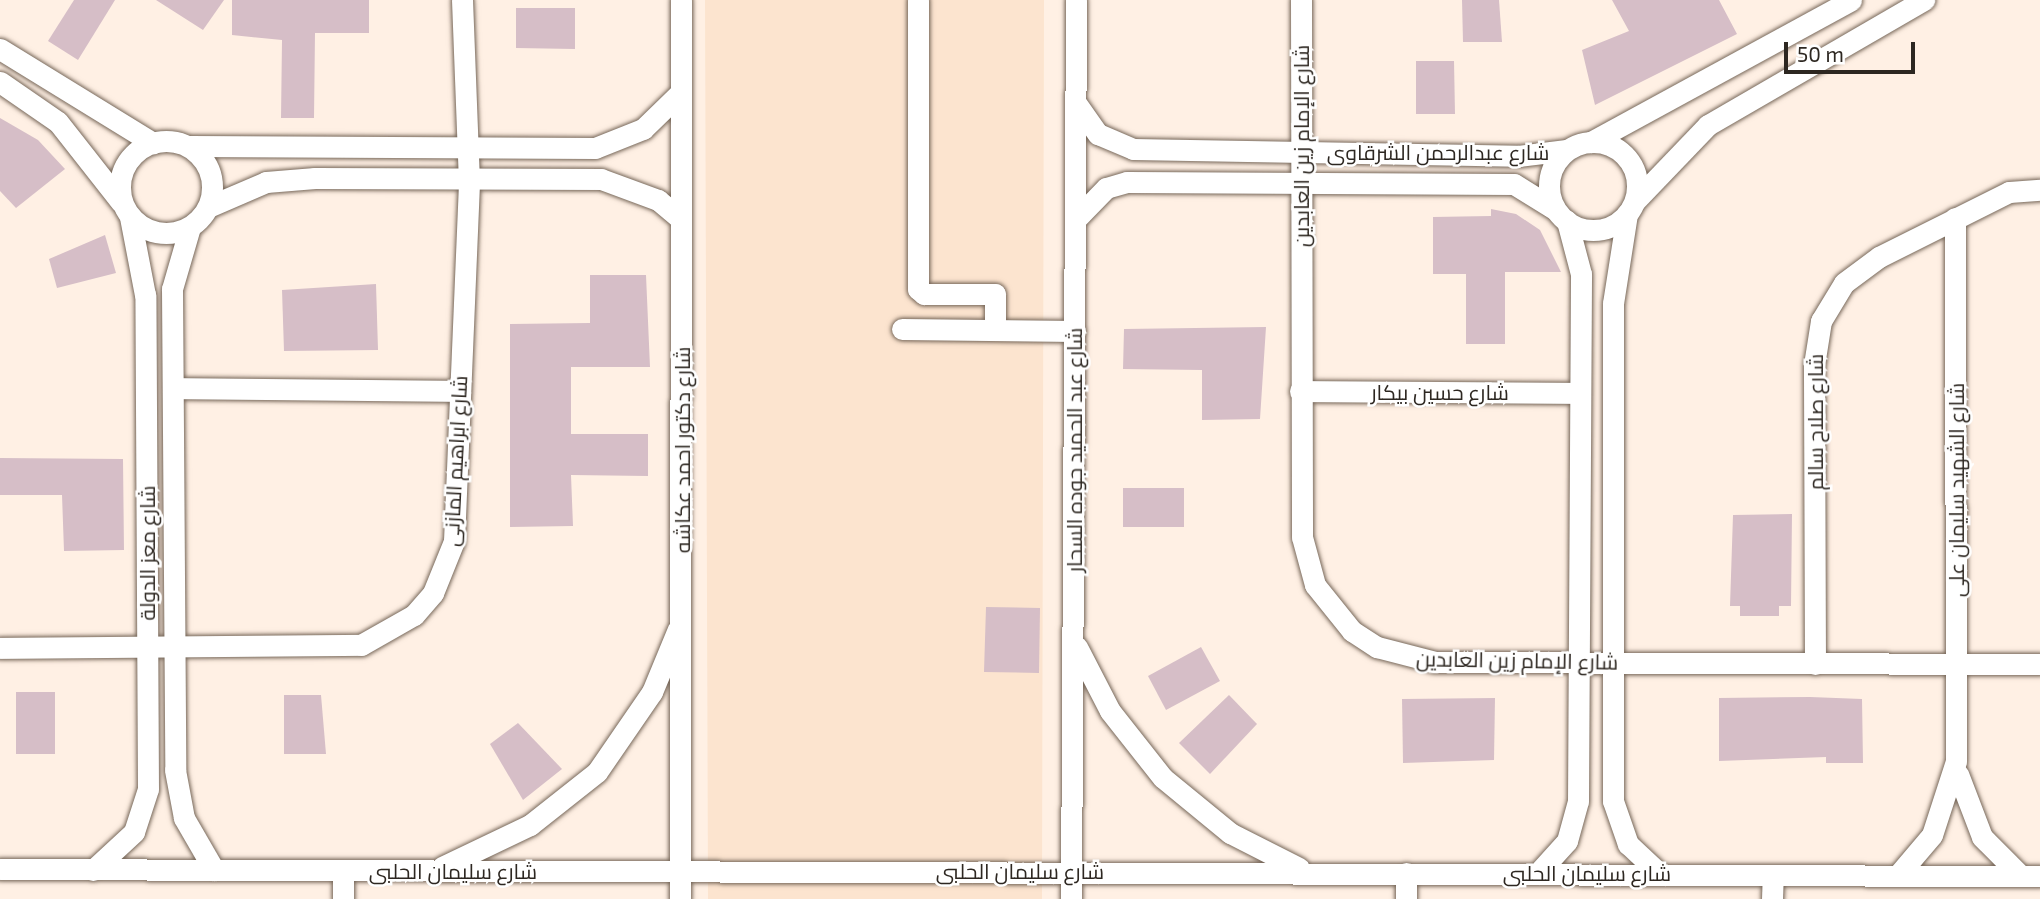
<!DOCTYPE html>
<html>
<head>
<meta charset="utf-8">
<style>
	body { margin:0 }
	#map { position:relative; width:2040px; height:899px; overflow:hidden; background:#fff0e4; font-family:"Exo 2",Cairo,sans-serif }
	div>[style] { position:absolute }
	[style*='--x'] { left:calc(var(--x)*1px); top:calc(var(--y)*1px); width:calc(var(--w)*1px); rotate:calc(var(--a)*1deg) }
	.built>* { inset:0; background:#fce4cf }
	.building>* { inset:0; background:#d6bec7 }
	.roads { filter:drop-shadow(0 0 2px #776759) drop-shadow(0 0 2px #776759) }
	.minor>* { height:21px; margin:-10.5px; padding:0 10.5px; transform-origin:10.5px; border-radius:10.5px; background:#fff }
	.minor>.ring { margin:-10.5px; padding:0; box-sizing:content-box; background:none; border:21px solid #fff; border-radius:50% }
	span { translate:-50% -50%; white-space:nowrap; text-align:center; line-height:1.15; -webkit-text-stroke:5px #fff; paint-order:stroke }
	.street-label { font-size:21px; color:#2d2721 }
	.scale { position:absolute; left:1784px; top:42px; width:131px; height:32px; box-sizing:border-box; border:4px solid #2d2721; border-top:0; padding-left:9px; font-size:21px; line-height:24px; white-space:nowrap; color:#2d2721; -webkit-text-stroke:5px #fff; paint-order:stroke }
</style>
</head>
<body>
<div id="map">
	<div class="built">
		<div style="clip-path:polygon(705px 0,1044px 0,1042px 899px,708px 899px)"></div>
	</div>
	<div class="building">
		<div style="clip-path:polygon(74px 0,115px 0,78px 60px,48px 41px)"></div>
		<div style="clip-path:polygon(156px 0,224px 0,203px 30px)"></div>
		<div style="clip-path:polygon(232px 0,369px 0,369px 33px,315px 33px,314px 118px,281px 118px,282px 40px,232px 35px)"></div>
		<div style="clip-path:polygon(1462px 0,1499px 0,1502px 42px,1463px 42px)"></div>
		<div style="clip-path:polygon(1612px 0,1719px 0,1737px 34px,1595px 105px,1582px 50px,1629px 31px)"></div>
		<div style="clip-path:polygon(516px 8px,575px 8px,575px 49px,516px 48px)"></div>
		<div style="clip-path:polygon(1416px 61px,1454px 61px,1455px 114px,1416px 114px)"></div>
		<div style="clip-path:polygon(0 118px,38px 140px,65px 169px,16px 208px,0 191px)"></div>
		<div style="clip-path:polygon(1491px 209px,1516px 214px,1540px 230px,1561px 272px,1505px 272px,1505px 344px,1466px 344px,1466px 274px,1433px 274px,1433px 217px,1491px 216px)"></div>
		<div style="clip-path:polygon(105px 235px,116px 273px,57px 288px,49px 259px)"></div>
		<div style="clip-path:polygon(590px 275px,646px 275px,650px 367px,571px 367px,571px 434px,648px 434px,648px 476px,571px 475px,573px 526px,510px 527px,510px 324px,590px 323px)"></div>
		<div style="clip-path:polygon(376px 284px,378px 350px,284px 351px,282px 290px)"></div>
		<div style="clip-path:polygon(1266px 327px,1260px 419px,1202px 420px,1202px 370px,1123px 369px,1124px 329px)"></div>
		<div style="clip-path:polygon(0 458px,123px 459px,124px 550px,64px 551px,62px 495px,0 495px)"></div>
		<div style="clip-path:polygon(1123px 488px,1184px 488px,1184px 527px,1123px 527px)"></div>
		<div style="clip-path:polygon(1792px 514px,1791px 606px,1779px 606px,1779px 616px,1740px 616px,1740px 606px,1730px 606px,1733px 515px)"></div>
		<div style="clip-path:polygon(986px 607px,1040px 608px,1039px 673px,984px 672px)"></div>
		<div style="clip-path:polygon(1201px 647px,1220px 681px,1166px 710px,1148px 676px)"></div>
		<div style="clip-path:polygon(16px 692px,55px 692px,55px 754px,16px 754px)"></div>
		<div style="clip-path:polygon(284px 695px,321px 695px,326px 754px,284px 754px)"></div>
		<div style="clip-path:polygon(1229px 695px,1257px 724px,1210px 774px,1179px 743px)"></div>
		<div style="clip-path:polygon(1810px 697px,1862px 699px,1863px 763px,1826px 763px,1826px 757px,1719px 761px,1719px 698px)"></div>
		<div style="clip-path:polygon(1495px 698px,1494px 760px,1403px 763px,1402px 699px)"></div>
		<div style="clip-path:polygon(518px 723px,562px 769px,523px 800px,490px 744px)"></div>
	</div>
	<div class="roads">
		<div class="minor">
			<div style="--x:918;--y:0;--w:289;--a:90"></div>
			<div style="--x:918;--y:289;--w:8;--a:40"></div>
			<div style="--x:924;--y:294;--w:71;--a:0"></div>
			<div style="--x:995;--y:294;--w:36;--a:90"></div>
			<div style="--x:1301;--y:0;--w:537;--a:89.89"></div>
			<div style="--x:1302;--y:537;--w:50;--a:74.8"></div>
			<div style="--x:1315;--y:585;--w:59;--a:51.2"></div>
			<div style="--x:1352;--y:631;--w:30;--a:33"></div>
			<div style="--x:1377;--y:647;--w:60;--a:14.5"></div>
			<div style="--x:1435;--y:662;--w:605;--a:0.19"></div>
			<div style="--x:0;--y:49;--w:180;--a:31.6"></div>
			<div style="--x:0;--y:82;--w:70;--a:34.6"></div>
			<div style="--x:58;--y:122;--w:102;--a:51.8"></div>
			<div style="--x:1076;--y:103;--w:38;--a:55"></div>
			<div style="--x:1098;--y:134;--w:38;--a:23"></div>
			<div style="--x:1133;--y:149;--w:385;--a:1"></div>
			<div style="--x:1518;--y:156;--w:49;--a:-7"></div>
			<div class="ring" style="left:120px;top:141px;width:71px;height:71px"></div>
			<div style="--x:1591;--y:142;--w:296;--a:-28.6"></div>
			<div class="ring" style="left:1549px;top:142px;width:67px;height:67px"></div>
			<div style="--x:190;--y:146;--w:405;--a:0.3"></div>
			<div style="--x:595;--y:148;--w:52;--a:-21.6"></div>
			<div style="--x:643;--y:129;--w:52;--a:-44.2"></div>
			<div style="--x:1635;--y:201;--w:105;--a:-46.2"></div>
			<div style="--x:1708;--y:125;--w:250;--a:-30.1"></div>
			<div style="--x:208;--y:207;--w:63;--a:-23.3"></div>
			<div style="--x:266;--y:182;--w:49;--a:-4.7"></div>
			<div style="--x:315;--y:178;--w:286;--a:0.2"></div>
			<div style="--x:601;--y:179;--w:61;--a:20.2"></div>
			<div style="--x:658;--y:200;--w:30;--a:40"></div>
			<div style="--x:1627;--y:214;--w:90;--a:98.9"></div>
			<div style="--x:1613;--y:303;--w:498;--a:90"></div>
			<div style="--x:1613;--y:801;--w:46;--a:70.8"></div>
			<div style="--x:1628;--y:844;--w:42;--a:43.1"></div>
			<div style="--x:1076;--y:219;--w:43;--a:-45.9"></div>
			<div style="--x:1106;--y:188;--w:22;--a:-16"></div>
			<div style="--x:1127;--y:182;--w:387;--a:0.3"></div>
			<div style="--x:1514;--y:184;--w:49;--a:31.8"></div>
			<div style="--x:190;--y:227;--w:65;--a:106.2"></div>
			<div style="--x:172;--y:289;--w:481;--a:89.6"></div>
			<div style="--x:175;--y:770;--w:49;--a:79.4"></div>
			<div style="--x:184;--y:818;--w:60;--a:60"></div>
			<div style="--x:902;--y:329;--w:173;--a:0.7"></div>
			<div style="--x:173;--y:388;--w:286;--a:0.6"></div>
			<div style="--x:1300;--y:391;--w:280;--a:0.4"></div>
			<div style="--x:1077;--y:647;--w:72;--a:62.7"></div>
			<div style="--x:1110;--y:711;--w:85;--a:51.7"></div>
			<div style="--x:1163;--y:778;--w:87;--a:39.4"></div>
			<div style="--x:1230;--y:833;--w:77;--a:26.9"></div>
			<div style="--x:0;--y:648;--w:361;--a:-0.5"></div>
			<div style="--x:361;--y:645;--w:61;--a:-29.5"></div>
			<div style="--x:414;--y:615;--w:29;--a:-49"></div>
			<div style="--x:433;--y:593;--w:56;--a:-68"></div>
			<div style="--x:454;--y:541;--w:359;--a:-87.6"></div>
			<div style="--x:469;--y:182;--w:182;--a:-92.2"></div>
			<div style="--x:1815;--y:664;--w:299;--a:-90.2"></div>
			<div style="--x:1814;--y:365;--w:45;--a:-81"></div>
			<div style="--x:1821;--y:321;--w:44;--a:-58.8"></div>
			<div style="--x:1844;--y:283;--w:44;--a:-36.6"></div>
			<div style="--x:1879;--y:257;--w:145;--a:-26.6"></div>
			<div style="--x:2009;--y:192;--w:31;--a:-4"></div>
			<div style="--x:1958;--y:774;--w:67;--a:69.1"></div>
			<div style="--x:1982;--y:837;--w:55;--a:45"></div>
			<div style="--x:442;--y:867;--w:98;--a:-25.5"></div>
			<div style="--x:530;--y:825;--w:85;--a:-38.3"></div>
			<div style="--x:597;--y:772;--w:97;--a:-55.5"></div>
			<div style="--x:652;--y:692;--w:68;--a:-67.6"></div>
			<div style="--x:0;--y:869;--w:2040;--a:0.2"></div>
			<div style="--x:93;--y:870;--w:56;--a:-42.8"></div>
			<div style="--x:134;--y:832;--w:45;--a:-72"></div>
			<div style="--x:148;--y:789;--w:494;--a:-90.3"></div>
			<div style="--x:145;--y:295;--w:79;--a:-100.9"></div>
			<div style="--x:343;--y:872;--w:27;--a:90"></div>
			<div style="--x:1538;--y:873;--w:43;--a:-47.8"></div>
			<div style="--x:1567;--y:841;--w:41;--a:-74.6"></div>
			<div style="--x:1578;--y:801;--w:527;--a:-89.67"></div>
			<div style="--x:1581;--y:274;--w:55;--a:-104.8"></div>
			<div style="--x:1898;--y:875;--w:52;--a:-49.6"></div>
			<div style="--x:1932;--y:835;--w:78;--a:-72"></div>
			<div style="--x:1956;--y:761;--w:543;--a:-90.11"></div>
			<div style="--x:680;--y:899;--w:899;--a:-89.94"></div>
			<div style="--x:1071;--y:899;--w:899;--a:-89.68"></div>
			<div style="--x:1406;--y:899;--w:26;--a:-90"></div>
			<div style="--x:1772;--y:899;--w:24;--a:-88"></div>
		</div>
	</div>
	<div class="street-label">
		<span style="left:1301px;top:146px;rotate:-90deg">شارع الإمام زين العابدين</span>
		<span style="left:1438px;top:152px">شارع عبدالرحمن الشرقاوى</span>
		<span style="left:1440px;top:392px">شارع حسين بيكار</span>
		<span style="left:1815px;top:422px;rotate:-90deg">شارع صلاح سالم</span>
		<span style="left:682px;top:450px;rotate:-90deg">شارع دكتور احمد عكاشه</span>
		<span style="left:1074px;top:450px;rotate:-90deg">شارع عبد الحميد جوده السحار</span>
		<span style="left:455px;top:461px;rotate:-87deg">شارع ابراهيم المازنى</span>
		<span style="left:1956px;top:490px;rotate:-90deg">شارع الشهيد سليمان على</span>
		<span style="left:147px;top:553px;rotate:-90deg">شارع معز الدولة</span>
		<span style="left:1517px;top:660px;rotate:1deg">شارع الإمام زين العابدين</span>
		<span style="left:453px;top:871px">شارع سليمان الحلبى</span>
		<span style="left:1020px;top:871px">شارع سليمان الحلبى</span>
		<span style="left:1587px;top:873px">شارع سليمان الحلبى</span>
	</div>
	<div class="scale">50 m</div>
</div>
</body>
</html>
